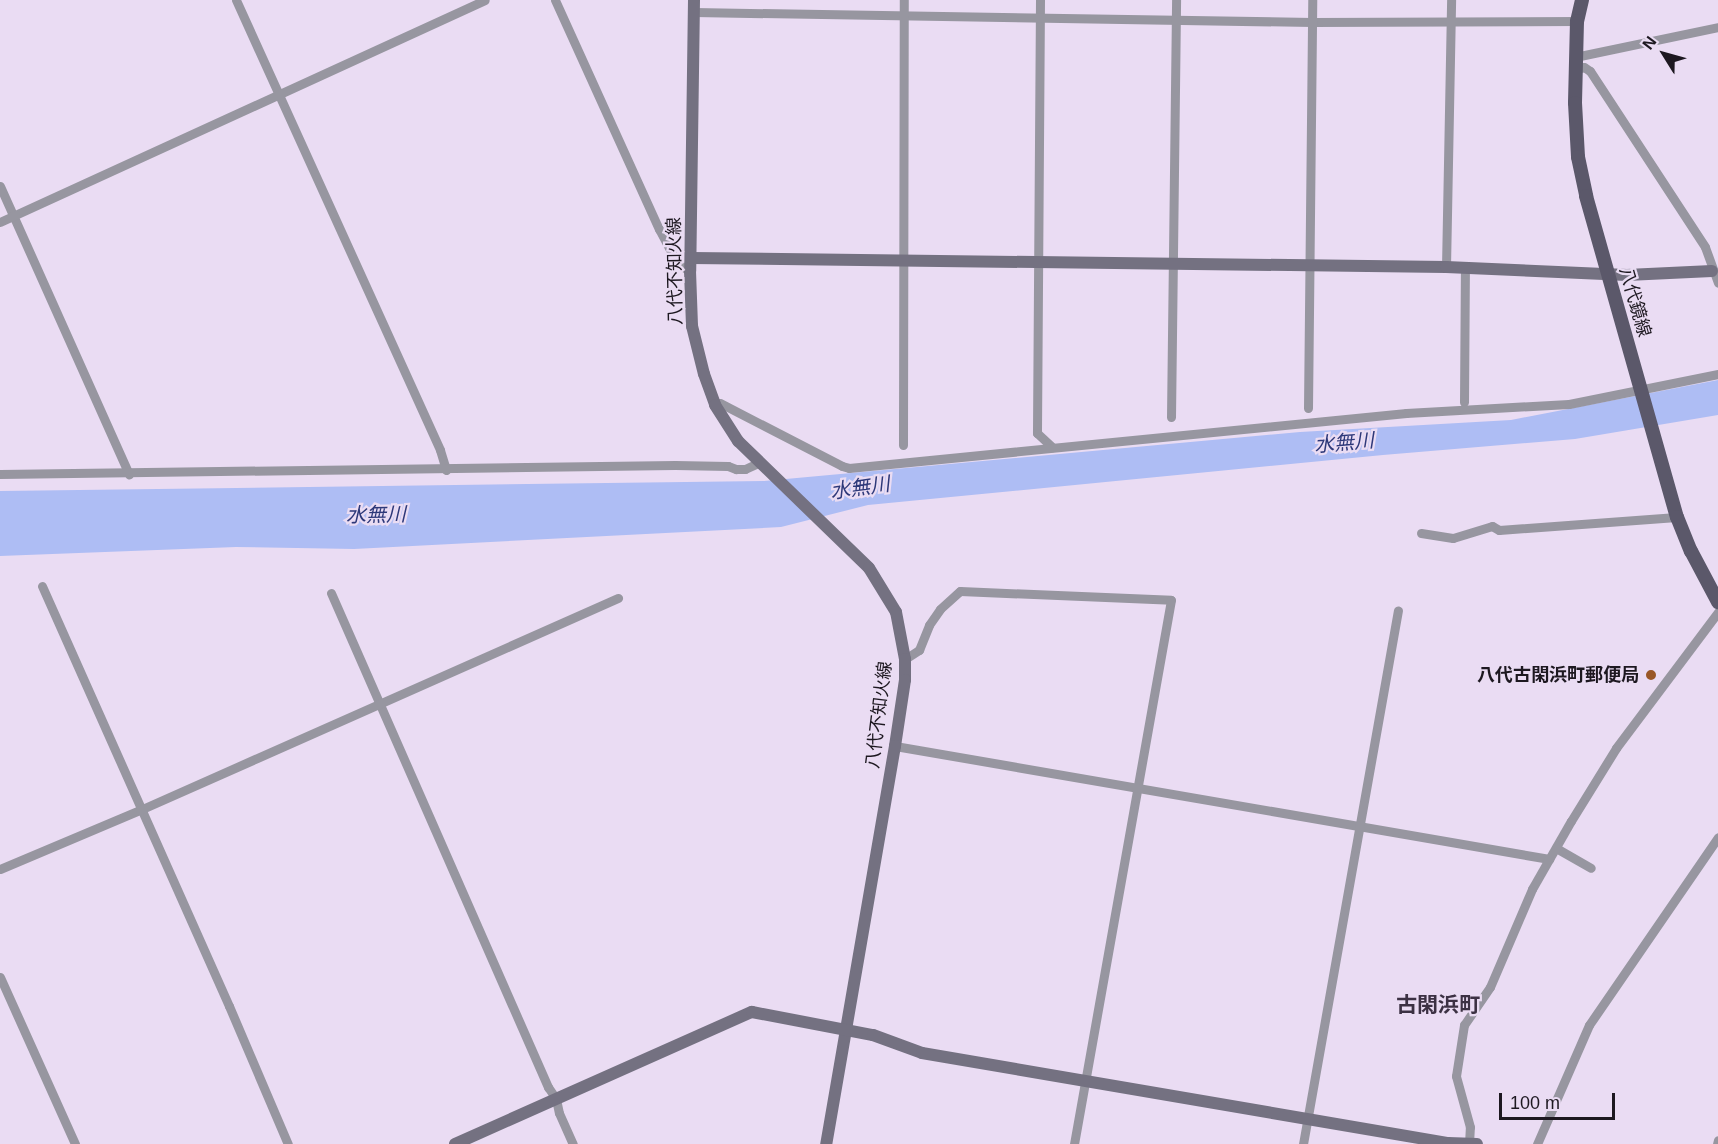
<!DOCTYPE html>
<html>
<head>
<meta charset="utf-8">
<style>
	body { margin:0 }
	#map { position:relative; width:1718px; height:1144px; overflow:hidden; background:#eadcf3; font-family:Helvetica,"Noto Sans JP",sans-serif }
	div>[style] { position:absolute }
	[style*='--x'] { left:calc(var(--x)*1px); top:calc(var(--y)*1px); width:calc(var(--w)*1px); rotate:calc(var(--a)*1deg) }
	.water>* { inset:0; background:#aebdf4 }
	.street>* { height:9px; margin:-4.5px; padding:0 4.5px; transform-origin:4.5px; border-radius:4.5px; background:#9796a0 }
	.secondary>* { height:12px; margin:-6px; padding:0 6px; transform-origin:6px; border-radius:6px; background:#747181 }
	.primary>* { height:14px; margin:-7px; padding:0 7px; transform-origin:7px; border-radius:7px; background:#5b586a }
	.dots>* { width:16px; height:16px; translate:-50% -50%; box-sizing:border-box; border:3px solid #eadcf3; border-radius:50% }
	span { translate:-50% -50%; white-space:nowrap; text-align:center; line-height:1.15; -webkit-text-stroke:4.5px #eadcf3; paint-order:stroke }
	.street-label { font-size:18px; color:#1d1820 }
	.poi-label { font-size:18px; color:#1d1820; font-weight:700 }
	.right { translate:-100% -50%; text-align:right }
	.water-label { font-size:20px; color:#2d3879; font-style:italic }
	.quarter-label { font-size:21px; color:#3c3143; font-weight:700 }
	.north { position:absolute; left:1634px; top:24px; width:60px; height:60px; -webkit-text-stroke:4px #eadcf3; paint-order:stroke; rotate:307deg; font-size:16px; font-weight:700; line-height:24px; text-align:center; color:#1d1820 }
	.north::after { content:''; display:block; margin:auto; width:21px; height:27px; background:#1d1820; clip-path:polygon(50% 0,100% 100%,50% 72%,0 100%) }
	.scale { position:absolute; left:1499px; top:1093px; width:116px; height:27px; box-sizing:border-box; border:3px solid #1d1820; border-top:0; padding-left:8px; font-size:18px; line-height:21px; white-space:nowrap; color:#1d1820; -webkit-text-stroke:4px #eadcf3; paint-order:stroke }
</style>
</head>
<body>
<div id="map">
	<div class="water">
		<div style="clip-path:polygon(1718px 380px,1718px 415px,1575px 439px,1383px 455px,868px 505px,781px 527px,354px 549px,236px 547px,0 556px,0 491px,764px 481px,1300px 432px,1511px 420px)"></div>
	</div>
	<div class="street">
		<div style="--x:236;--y:0;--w:494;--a:65.6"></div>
		<div style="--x:440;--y:450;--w:21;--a:73"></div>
		<div style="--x:555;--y:0;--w:252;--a:65.6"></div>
		<div style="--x:659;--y:229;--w:40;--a:62"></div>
		<div style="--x:678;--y:264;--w:14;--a:30"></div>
		<div style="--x:1040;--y:0;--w:433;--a:90.4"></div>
		<div style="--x:1037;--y:433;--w:21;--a:43"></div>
		<div style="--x:694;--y:12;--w:618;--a:0.93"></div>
		<div style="--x:1312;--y:22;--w:265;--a:-0.2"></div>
		<div style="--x:1575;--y:57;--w:146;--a:-11.8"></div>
		<div style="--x:1577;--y:69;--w:7;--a:-16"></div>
		<div style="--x:1584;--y:67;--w:7;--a:34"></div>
		<div style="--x:1590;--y:71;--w:210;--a:56.8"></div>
		<div style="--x:1705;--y:247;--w:38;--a:70"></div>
		<div style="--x:0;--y:186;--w:316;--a:65.9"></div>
		<div style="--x:0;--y:222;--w:533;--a:-24.6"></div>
		<div style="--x:1446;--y:267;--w:267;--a:-88.9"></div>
		<div style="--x:1464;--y:402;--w:134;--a:-89.6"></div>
		<div style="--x:715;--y:405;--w:5;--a:-22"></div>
		<div style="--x:720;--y:403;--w:137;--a:27.3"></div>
		<div style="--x:842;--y:466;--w:7;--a:16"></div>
		<div style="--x:849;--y:468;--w:560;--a:-5.64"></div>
		<div style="--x:1406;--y:413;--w:163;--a:-3.2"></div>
		<div style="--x:1569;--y:404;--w:152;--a:-11.4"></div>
		<div style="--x:1308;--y:408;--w:408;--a:-89.4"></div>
		<div style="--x:1171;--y:417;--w:417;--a:-89.3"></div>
		<div style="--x:903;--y:445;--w:445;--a:-89.9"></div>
		<div style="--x:0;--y:474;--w:675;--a:-0.76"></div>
		<div style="--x:675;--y:465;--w:53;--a:1.1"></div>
		<div style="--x:728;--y:466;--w:9;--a:21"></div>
		<div style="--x:736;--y:469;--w:9;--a:0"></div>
		<div style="--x:745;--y:469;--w:14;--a:-25"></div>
		<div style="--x:1421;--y:533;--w:32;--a:9"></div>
		<div style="--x:1453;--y:538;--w:41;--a:-17.1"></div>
		<div style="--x:1492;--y:526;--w:8;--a:30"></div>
		<div style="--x:1499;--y:530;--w:178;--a:-4.2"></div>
		<div style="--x:42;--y:586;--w:460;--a:66"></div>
		<div style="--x:229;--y:1006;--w:150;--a:66.9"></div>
		<div style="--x:331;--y:593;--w:540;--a:66.29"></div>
		<div style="--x:548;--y:1087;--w:14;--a:56"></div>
		<div style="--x:556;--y:1099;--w:14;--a:78"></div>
		<div style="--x:559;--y:1113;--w:34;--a:66"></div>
		<div style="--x:905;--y:659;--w:17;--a:-33"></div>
		<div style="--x:919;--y:650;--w:27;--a:-68"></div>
		<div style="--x:929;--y:625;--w:19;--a:-55"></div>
		<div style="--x:940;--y:609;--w:27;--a:-42"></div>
		<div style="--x:960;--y:591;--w:211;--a:2.4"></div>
		<div style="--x:1171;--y:600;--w:553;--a:100.11"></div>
		<div style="--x:895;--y:746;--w:664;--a:9.8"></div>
		<div style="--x:1556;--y:848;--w:40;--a:29.7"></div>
		<div style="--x:0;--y:869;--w:152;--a:-22.9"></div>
		<div style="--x:140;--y:810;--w:523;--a:-23.92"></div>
		<div style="--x:0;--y:977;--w:183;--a:65.8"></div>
		<div style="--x:1303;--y:1144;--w:542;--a:-79.91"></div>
		<div style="--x:1469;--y:1144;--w:17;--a:-87"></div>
		<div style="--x:1470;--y:1127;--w:53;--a:-105.4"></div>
		<div style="--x:1456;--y:1076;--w:52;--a:-81.1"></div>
		<div style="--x:1464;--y:1025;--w:46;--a:-55.6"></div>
		<div style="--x:1490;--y:987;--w:107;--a:-66.8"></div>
		<div style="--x:1532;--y:889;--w:78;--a:-60.2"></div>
		<div style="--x:1571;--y:821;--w:86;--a:-58.3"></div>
		<div style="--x:1616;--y:748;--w:170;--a:-53.1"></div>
		<div style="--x:1537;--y:1144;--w:130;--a:-66.4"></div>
		<div style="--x:1589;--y:1025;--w:228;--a:-55.5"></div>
		<div style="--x:1717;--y:1144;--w:4;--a:-76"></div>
	</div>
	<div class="secondary">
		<div style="--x:694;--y:0;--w:271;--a:90.8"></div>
		<div style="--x:690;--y:271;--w:55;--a:87.9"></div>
		<div style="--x:692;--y:326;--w:49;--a:76"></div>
		<div style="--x:704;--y:374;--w:33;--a:70"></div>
		<div style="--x:715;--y:405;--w:43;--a:57.4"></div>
		<div style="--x:738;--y:441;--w:182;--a:44.1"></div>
		<div style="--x:869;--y:568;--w:52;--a:58.5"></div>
		<div style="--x:896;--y:612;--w:48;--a:79.2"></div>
		<div style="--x:905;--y:659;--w:21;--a:90"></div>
		<div style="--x:905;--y:680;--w:67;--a:98.6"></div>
		<div style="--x:895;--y:746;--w:404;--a:99.8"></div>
		<div style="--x:691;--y:258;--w:755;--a:0.68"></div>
		<div style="--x:1446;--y:267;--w:181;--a:2.5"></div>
		<div style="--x:1627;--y:275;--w:85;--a:-2.7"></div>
		<div style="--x:455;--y:1144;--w:325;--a:-24"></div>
		<div style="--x:752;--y:1012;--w:123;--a:10.8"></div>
		<div style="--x:873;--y:1035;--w:52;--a:20.2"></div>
		<div style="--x:922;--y:1053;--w:534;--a:9.71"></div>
		<div style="--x:1448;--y:1143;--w:29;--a:2"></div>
	</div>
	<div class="primary">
		<div style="--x:1582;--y:0;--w:22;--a:103"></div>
		<div style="--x:1577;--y:21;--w:82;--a:91.4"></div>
		<div style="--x:1575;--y:103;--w:54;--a:86.8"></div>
		<div style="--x:1578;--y:157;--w:40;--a:78"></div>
		<div style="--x:1586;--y:196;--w:334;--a:74.2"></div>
		<div style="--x:1677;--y:517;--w:37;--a:68"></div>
		<div style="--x:1691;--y:551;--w:58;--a:62.1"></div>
	</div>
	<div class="dots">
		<div style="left:1651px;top:675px;background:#995626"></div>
	</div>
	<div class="street-label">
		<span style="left:675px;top:271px;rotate:-91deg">八代不知火線</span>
		<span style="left:1635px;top:302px;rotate:74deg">八代鏡線</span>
		<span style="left:879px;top:715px;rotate:-83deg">八代不知火線</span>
	</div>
	<div class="poi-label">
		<span class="right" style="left:1639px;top:675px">八代古閑浜町郵便局</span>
	</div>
	<div class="water-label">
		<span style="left:1344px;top:443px;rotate:-5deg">水無川</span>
		<span style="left:860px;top:488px;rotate:-8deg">水無川</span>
		<span style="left:376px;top:515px;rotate:-1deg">水無川</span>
	</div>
	<div class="quarter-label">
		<span style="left:1438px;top:1005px">古閑浜町</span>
	</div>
	<div class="north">N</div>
	<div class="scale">100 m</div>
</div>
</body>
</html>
